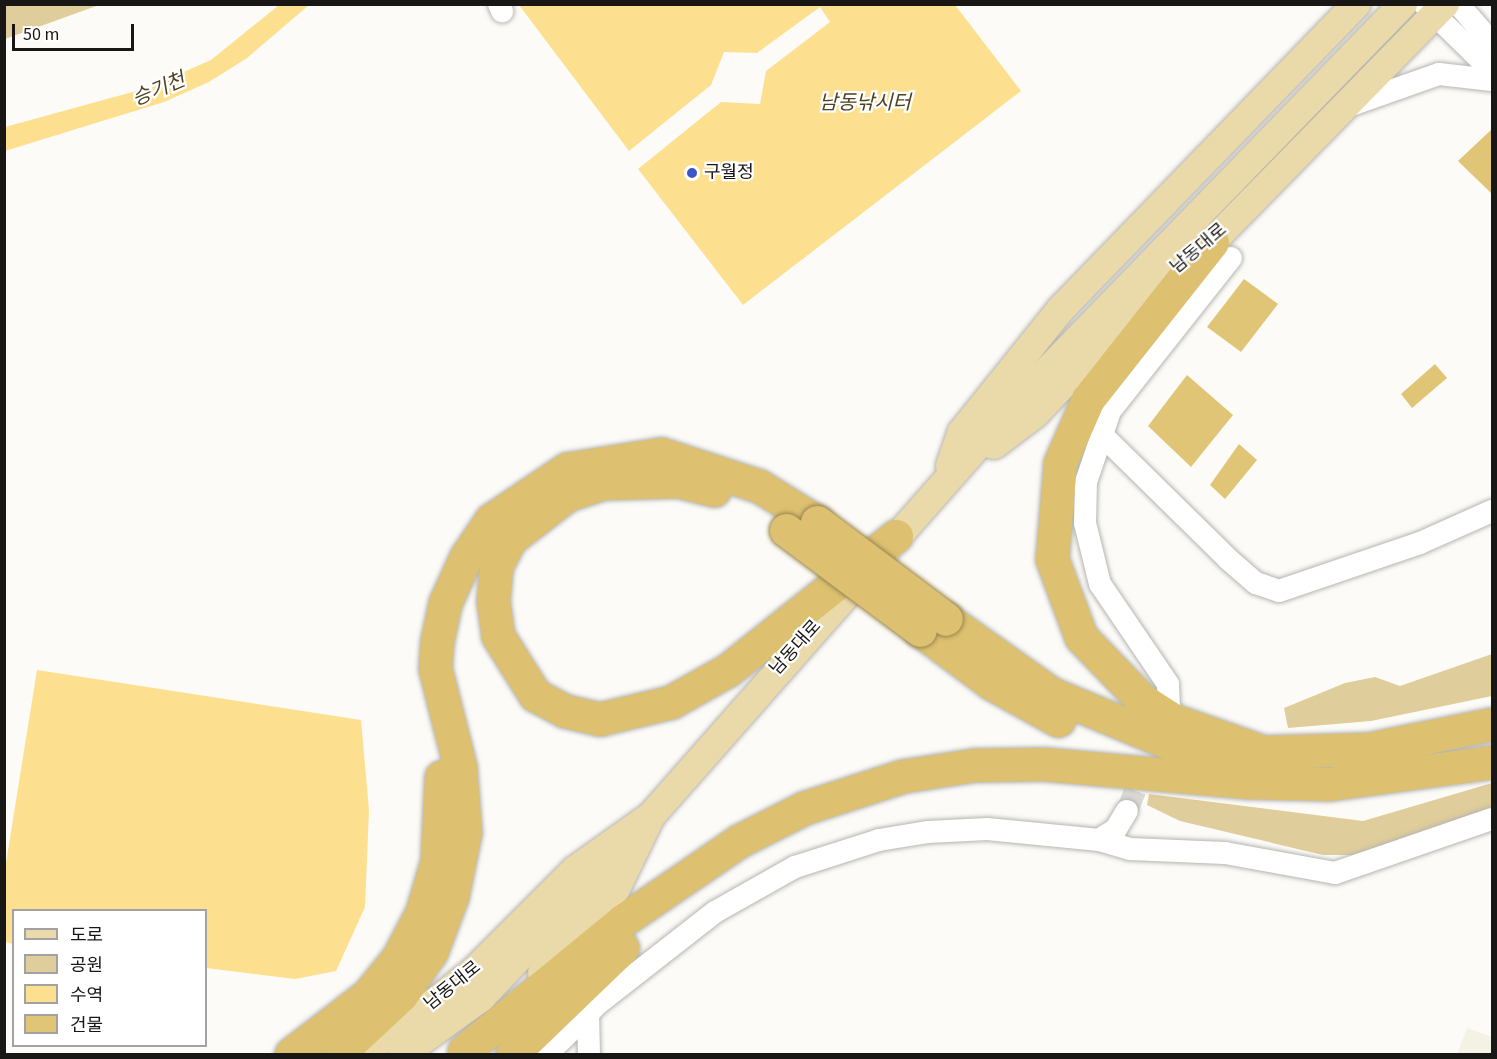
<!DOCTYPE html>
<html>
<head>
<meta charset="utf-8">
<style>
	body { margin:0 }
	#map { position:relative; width:1497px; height:1059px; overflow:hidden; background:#fcfbf7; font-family:"Source Sans 3","Noto Sans KR",sans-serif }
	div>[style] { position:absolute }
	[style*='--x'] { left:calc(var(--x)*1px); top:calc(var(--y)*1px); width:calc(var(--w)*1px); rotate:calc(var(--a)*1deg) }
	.built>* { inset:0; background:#f4f1e5 }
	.green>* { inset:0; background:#dfcd9b }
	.water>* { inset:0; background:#fce090 }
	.building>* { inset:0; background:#e1c576 }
	.minor-tunnel>* { height:22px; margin-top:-11px; transform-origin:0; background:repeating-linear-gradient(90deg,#dad9d5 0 22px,transparent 0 33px) }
	.roads { filter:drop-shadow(0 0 2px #b6b5b1) drop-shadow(0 0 2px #b6b5b1) }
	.minor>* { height:22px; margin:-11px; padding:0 11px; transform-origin:11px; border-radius:11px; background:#fff }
	.major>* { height:28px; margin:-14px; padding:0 14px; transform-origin:14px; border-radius:14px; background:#ebdaa9 }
	.highway>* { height:33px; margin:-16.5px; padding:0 16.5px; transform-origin:16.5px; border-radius:16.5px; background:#ddc170 }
	.bridges { filter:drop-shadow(0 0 2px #988650) drop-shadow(0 0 2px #988650) }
	.highway-bridge>* { height:33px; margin:-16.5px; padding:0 16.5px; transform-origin:16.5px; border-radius:16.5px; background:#ddc170 }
	.dots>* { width:16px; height:16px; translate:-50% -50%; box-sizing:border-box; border:3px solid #fff; border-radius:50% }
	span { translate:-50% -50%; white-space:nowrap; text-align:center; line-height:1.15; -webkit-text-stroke:4.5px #fff; paint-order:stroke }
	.poi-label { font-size:18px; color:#181716 }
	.left { translate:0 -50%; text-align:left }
	.street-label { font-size:18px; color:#181716 }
	.water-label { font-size:20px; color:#4d411f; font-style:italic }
	.frame { position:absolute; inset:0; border:6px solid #181716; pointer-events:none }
	.legend { position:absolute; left:12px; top:909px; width:195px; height:138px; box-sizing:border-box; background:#fff; border:2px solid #a3a2a2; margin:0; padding:8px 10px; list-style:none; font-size:18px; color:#181716 }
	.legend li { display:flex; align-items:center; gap:12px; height:30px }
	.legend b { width:30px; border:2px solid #a3a2a2 }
	.scale { position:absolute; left:12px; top:24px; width:122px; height:27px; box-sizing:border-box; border:3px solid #181716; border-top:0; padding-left:8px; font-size:18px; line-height:21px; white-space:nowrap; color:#181716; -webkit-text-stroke:4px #fff; paint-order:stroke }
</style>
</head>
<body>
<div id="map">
	<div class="built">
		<div style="clip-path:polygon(1467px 1028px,1492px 1037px,1492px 1054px,1457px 1054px)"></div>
	</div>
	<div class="green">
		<div style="clip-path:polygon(5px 4px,99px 4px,99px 5px,5px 39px)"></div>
		<div style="clip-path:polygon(1492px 654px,1492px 696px,1371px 721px,1288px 728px,1284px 708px,1345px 683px,1375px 677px,1400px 686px)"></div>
		<div style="clip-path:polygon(1492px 783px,1492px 810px,1356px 855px,1323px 855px,1180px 821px,1147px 805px,1149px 794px,1363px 821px)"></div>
	</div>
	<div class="water">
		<div style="clip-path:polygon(279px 5px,309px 5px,247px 58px,209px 82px,164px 102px,5px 151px,5px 127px,147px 88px,211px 60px)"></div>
		<div style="clip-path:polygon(519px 5px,955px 5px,1021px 91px,743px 305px,638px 169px,721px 102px,760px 104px,766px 71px,830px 22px,820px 7px,757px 53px,724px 52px,711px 85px,629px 151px)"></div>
		<div style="clip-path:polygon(37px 670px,361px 720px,369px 810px,365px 907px,336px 971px,295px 979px,206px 968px,206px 910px,14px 910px,13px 944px,5px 942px,5px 869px)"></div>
	</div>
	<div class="building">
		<div style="clip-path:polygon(1492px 129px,1492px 194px,1458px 161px)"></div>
		<div style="clip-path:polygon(1244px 279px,1278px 304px,1241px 352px,1207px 327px)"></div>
		<div style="clip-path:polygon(1435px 364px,1447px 378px,1412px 408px,1401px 394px)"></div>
		<div style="clip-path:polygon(1187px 375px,1233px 415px,1191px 467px,1148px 426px)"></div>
		<div style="clip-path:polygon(1239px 444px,1257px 460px,1225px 499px,1210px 485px)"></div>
	</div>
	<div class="minor-tunnel">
		<div style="--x:1127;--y:811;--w:94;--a:-68.1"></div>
	</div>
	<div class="roads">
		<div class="minor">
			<div style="--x:499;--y:4;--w:8;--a:67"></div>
			<div style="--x:1424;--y:4;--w:95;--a:44.6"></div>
			<div style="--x:1458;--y:4;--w:52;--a:48.9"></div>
			<div style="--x:1348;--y:106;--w:96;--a:-19.4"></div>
			<div style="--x:1439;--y:74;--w:53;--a:6.5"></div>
			<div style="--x:1101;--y:434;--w:178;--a:44.5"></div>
			<div style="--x:1228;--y:559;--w:37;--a:41"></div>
			<div style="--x:1256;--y:583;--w:24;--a:19"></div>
			<div style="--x:1279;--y:591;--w:149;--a:-18.8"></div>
			<div style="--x:1420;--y:543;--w:79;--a:-24"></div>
			<div style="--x:1169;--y:706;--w:22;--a:-93"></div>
			<div style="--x:1168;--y:684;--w:121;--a:-124.2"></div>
			<div style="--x:1100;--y:584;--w:63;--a:-103.8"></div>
			<div style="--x:1085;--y:523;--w:41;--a:-88.6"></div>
			<div style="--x:1086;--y:482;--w:75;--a:-71.3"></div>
			<div style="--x:1110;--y:411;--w:195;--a:-51.7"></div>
			<div style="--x:1099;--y:840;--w:32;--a:16"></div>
			<div style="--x:1130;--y:849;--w:95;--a:2.4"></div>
			<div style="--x:1225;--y:853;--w:112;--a:10.3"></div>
			<div style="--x:1335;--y:873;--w:166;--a:-19"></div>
			<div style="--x:547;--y:1054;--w:57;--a:-44.3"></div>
			<div style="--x:589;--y:1054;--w:40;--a:-91.4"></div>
			<div style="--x:588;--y:1014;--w:12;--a:-48"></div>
			<div style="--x:596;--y:1005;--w:151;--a:-38"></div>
			<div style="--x:715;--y:912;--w:92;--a:-29.4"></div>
			<div style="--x:795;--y:867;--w:88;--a:-17.8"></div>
			<div style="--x:879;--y:840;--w:50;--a:-9.3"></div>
			<div style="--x:928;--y:832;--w:59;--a:-2.9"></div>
			<div style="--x:987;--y:829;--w:113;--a:5.6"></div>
			<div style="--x:1099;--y:840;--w:20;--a:-33"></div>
			<div style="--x:1116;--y:829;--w:21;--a:-59"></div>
		</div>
		<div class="major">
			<div style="--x:994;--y:445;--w:51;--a:-37.1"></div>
			<div style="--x:1035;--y:414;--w:189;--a:-46.5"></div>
			<div style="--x:1165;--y:277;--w:59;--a:-36.7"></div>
			<div style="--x:1212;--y:242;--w:333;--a:-45.6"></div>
			<div style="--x:950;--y:466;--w:36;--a:-71"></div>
			<div style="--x:962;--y:432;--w:158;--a:-51.2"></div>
			<div style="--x:1061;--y:309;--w:425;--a:-45.9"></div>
			<div style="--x:542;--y:973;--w:112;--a:-48.6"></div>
			<div style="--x:616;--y:889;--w:79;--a:-64.4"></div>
			<div style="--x:357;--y:1054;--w:48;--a:-29.7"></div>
			<div style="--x:399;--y:1030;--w:97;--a:-38.3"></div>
			<div style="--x:475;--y:970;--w:141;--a:-45"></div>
			<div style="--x:575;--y:870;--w:93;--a:-35.4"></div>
			<div style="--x:651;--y:816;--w:544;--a:-48.58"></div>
			<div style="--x:1011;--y:408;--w:563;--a:-45.86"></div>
			<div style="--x:403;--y:1054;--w:96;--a:-35.7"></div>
			<div style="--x:481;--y:998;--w:192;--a:-46.7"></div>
		</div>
		<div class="highway">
			<div style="--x:1212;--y:242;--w:200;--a:128.3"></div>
			<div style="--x:1088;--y:399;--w:70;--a:113.6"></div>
			<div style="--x:1060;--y:463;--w:96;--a:94.8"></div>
			<div style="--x:1052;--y:559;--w:83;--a:69.6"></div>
			<div style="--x:1081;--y:637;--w:88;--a:45.9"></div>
			<div style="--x:1142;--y:700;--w:37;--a:33"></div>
			<div style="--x:1173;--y:720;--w:99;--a:19.5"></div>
			<div style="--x:714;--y:490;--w:38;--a:-166"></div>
			<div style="--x:677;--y:481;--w:74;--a:178.5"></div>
			<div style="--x:603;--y:483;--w:38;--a:162"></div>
			<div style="--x:567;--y:495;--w:72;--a:142.3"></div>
			<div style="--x:510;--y:539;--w:31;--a:117"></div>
			<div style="--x:496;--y:567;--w:34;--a:95"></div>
			<div style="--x:493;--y:601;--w:35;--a:82"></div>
			<div style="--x:498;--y:636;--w:70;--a:57.9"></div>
			<div style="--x:535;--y:695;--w:34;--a:28"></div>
			<div style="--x:565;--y:711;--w:36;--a:13"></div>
			<div style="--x:600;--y:719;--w:73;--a:-13.5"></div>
			<div style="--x:671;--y:702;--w:65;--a:-29.3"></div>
			<div style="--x:728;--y:670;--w:215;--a:-38.6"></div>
			<div style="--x:946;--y:619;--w:130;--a:35.3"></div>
			<div style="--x:1052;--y:694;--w:128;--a:22.6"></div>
			<div style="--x:1170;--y:743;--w:58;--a:10"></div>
			<div style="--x:1227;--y:753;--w:142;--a:-1.6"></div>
			<div style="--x:1369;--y:749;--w:126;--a:-11.5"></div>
			<div style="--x:920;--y:630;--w:89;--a:36.7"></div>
			<div style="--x:991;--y:683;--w:77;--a:28.9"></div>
			<div style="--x:464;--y:1051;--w:205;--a:-39.4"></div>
			<div style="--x:622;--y:921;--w:142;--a:-34.4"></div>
			<div style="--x:739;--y:841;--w:73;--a:-26.9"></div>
			<div style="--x:804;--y:808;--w:104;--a:-17.9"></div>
			<div style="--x:903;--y:776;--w:72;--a:-8.8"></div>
			<div style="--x:974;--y:765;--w:70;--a:-0.8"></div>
			<div style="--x:1044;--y:764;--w:204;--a:5.1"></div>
			<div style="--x:1247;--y:782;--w:82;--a:1.4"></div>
			<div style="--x:1329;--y:784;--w:164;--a:-7.7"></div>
			<div style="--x:291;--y:1054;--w:97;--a:-37.5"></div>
			<div style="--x:368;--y:995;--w:48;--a:-51"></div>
			<div style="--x:398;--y:958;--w:52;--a:-62.4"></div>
			<div style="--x:422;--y:912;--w:53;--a:-73.6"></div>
			<div style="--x:437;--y:861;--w:84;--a:-87.3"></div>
			<div style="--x:338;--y:1054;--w:86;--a:-43.1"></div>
			<div style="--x:401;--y:995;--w:52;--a:-55.1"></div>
			<div style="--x:431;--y:952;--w:60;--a:-69.4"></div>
			<div style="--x:452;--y:896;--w:65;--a:-78.5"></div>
			<div style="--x:465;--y:832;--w:65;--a:-94.4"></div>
			<div style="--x:460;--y:767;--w:102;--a:-104.2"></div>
			<div style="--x:435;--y:668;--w:27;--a:-86"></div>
			<div style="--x:437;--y:641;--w:39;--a:-78"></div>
			<div style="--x:445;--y:603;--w:51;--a:-65.5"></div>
			<div style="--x:466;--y:557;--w:45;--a:-56"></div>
			<div style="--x:491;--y:520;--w:92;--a:-33.9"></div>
			<div style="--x:567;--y:469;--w:95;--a:-9.1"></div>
			<div style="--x:661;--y:454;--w:103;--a:18.1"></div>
			<div style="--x:759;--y:486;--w:68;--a:31.8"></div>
			<div style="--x:512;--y:1054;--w:153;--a:-43.9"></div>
		</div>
	</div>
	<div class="bridges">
		<div class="highway-bridge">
			<div style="--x:817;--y:522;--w:161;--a:36.9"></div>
			<div style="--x:786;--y:530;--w:167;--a:36.7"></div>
		</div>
	</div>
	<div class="dots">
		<div style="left:692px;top:173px;background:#3f54c7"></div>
	</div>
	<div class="poi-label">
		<span class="left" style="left:704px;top:173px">구월정</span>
	</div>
	<div class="street-label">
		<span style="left:1199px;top:249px;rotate:-40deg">남동대로</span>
		<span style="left:796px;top:648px;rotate:-48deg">남동대로</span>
		<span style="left:453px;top:986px;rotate:-39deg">남동대로</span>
	</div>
	<div class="water-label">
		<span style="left:159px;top:90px;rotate:-23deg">승기천</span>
		<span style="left:865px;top:103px">남동낚시터</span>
	</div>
	<div class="frame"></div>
	<ul class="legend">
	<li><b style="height:8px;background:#ebdaa9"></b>도로</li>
	<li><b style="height:16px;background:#dfcd9b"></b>공원</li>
	<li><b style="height:16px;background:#fce090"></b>수역</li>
	<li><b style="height:16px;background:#e1c576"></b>건물</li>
	</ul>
	<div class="scale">50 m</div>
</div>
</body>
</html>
